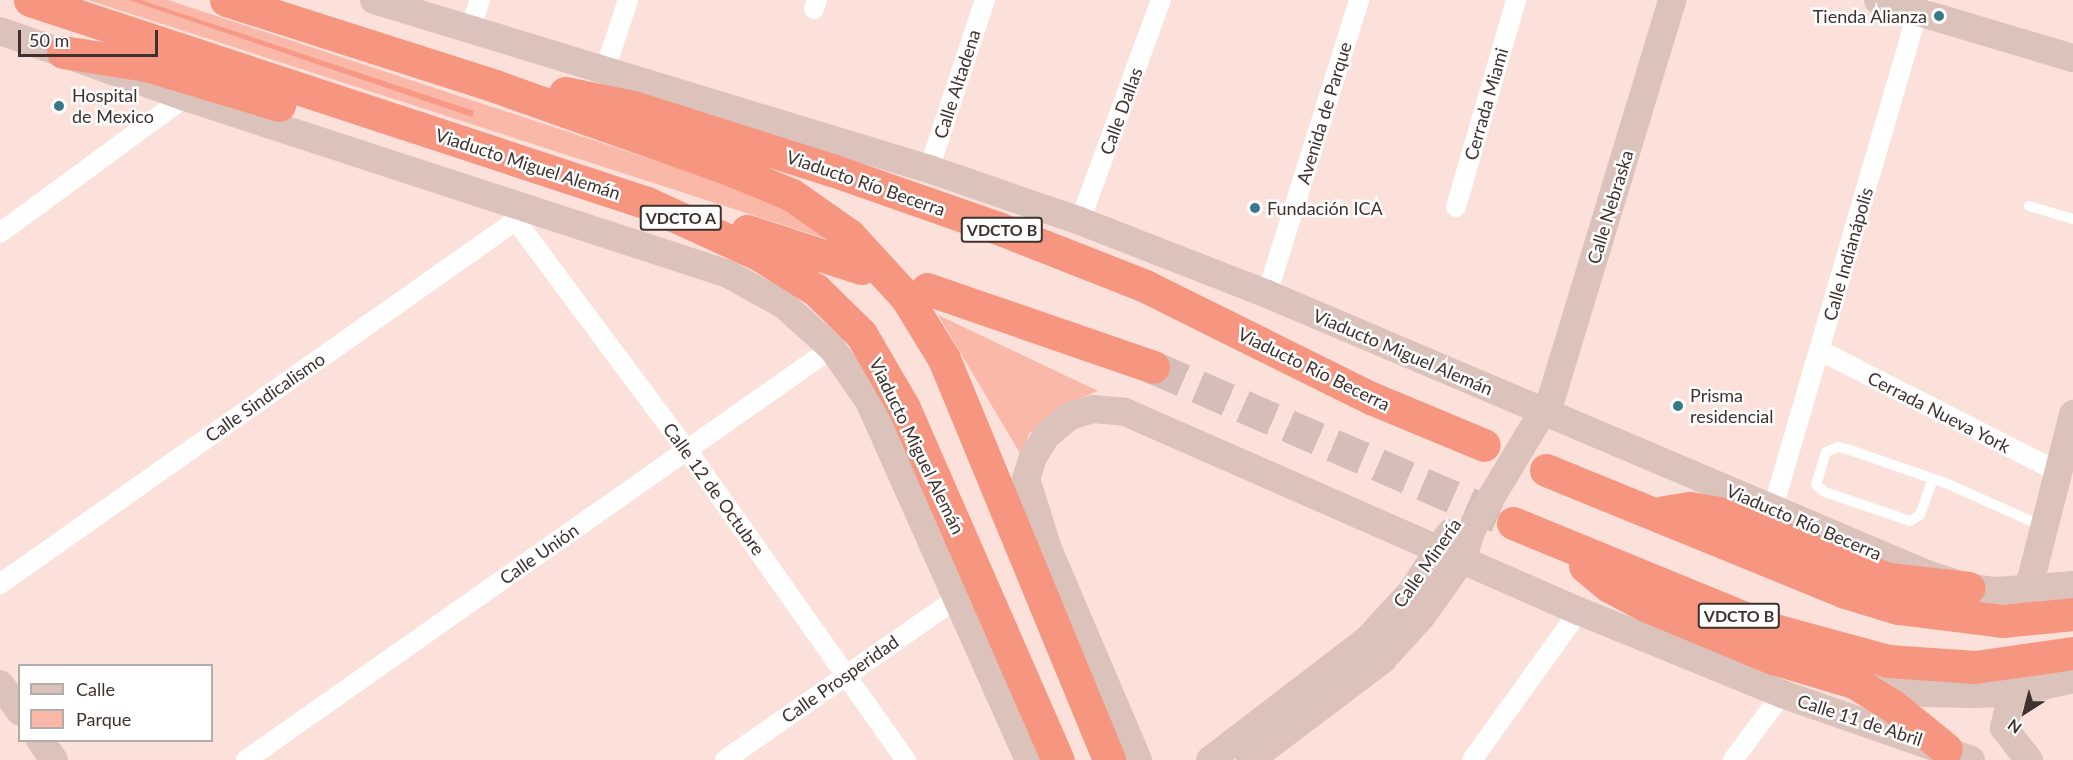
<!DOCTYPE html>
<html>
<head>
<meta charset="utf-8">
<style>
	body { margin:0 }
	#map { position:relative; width:2073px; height:760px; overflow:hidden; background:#fce1da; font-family:Lato,sans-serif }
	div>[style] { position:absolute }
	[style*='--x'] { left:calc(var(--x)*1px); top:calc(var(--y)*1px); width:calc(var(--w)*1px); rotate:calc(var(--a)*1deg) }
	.green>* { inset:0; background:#fab8a9 }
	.water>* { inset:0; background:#f69a87 }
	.highway-tunnel>* { height:33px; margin-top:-16.5px; transform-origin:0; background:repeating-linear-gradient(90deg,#d6beb8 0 33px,transparent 0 49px) }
	.lane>* { height:10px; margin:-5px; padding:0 5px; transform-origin:5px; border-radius:5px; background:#fff }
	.street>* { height:20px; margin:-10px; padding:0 10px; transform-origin:10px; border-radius:10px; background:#fff }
	.secondary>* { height:28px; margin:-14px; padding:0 14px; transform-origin:14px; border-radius:14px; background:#dbc2bb }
	.highway>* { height:33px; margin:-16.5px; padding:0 16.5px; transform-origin:16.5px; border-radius:16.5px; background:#f69681 }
	.dots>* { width:16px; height:16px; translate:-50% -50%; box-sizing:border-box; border:3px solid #fff; border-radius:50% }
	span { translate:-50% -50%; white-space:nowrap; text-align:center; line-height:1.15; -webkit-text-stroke:5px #fff; paint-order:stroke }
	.shield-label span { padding:2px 4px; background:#fff; border:2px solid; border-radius:4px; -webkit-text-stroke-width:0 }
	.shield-label { font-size:16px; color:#3e312e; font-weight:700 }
	.poi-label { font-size:18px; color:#3e312e }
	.right { translate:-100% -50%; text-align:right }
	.left { translate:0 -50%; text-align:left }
	.street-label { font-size:18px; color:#3e312e }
	.legend { position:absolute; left:18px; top:664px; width:195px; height:78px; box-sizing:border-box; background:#fff; border:2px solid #b2adab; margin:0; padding:8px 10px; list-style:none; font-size:18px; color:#3e312e }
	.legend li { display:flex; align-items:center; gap:12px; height:30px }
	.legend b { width:30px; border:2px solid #b2adab }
	.north { position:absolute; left:1995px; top:682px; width:60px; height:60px; -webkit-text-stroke:4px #fff; paint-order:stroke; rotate:216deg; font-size:16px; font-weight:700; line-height:24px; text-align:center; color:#3e312e }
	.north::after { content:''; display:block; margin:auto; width:21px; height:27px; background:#3e312e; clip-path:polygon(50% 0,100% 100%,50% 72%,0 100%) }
	.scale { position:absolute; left:18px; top:30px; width:140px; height:27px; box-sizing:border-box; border:3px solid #3e312e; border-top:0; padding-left:8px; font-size:18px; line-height:21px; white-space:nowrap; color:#3e312e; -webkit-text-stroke:4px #fff; paint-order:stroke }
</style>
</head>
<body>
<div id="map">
	<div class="green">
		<div style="clip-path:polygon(88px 0,168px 0,723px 183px,790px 211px,836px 242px)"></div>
		<div style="clip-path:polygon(938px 315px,1098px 391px,1060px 406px,1029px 434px,1021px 455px)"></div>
	</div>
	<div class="water">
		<div style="clip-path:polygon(129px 0,141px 0,474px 111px,472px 117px)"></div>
	</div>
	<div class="highway-tunnel">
		<div style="--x:1153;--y:367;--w:392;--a:23.4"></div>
	</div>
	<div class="lane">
		<div style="--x:2029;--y:206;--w:46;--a:16.5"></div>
		<div style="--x:1933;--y:479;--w:38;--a:110"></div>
		<div style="--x:1920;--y:515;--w:12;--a:149"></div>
		<div style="--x:1910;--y:521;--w:90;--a:-161.2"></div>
		<div style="--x:1825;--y:492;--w:11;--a:-142"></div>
		<div style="--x:1816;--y:485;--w:34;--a:-73"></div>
		<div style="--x:1826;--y:452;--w:13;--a:-23"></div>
		<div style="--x:1838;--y:447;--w:12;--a:14"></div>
		<div style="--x:1850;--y:450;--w:104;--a:19.1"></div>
		<div style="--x:1948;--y:484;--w:105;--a:24.1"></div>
	</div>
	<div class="street">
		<div style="--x:814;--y:9;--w:9;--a:-72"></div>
		<div style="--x:470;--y:29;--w:31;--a:-71"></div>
		<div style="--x:605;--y:70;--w:74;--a:-71.8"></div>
		<div style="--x:929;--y:169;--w:178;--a:-71.7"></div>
		<div style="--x:1456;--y:207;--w:216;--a:-73.8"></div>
		<div style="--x:516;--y:221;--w:286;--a:53.3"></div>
		<div style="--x:687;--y:450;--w:380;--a:54.8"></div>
		<div style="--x:1080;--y:221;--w:235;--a:-69.9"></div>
		<div style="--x:0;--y:233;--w:230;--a:-36.3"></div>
		<div style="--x:1267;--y:294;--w:308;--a:-72.6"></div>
		<div style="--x:1821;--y:351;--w:266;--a:27"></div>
		<div style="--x:1773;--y:508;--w:529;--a:-73.76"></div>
		<div style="--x:0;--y:584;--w:642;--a:-35.17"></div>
		<div style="--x:246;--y:760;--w:716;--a:-35.11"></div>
		<div style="--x:725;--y:760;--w:282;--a:-34.9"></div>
		<div style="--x:1472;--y:760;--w:183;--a:-54.3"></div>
		<div style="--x:1733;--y:760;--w:82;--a:-53.4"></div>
	</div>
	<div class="secondary">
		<div style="--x:374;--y:0;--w:580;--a:16.94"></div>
		<div style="--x:929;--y:169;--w:160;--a:19"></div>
		<div style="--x:1080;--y:221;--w:201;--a:21.3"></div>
		<div style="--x:1267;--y:294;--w:717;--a:22.99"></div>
		<div style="--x:1927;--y:574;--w:44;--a:18.4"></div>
		<div style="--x:1969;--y:588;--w:28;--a:6"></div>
		<div style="--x:1997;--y:591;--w:76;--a:-4.5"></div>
		<div style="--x:1878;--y:0;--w:203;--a:16.6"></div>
		<div style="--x:0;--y:31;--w:196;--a:19.6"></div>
		<div style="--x:185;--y:97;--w:571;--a:18.05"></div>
		<div style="--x:728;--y:274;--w:64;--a:29"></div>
		<div style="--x:784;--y:305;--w:64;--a:41.9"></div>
		<div style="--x:832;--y:348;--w:65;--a:55.1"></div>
		<div style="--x:869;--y:401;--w:393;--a:66"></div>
		<div style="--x:2028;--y:591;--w:183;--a:-75.7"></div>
		<div style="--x:1859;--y:682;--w:65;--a:9.8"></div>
		<div style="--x:1923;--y:693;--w:49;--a:1.2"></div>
		<div style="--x:1972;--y:694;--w:40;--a:-1.4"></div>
		<div style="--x:2012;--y:693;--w:63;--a:-12.9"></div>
		<div style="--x:0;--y:684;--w:34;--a:54"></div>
		<div style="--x:2012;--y:693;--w:36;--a:103"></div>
		<div style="--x:2004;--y:728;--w:41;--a:52"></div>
		<div style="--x:40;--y:740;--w:24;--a:55"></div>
		<div style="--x:1138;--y:760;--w:229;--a:-113.1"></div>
		<div style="--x:1048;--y:549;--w:73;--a:-107.4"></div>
		<div style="--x:1026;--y:479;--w:23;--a:-72"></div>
		<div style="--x:1033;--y:457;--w:26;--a:-58"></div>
		<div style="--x:1047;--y:435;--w:30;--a:-40"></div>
		<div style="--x:1070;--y:416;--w:24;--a:-17"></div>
		<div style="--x:1093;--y:409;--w:32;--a:5"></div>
		<div style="--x:1125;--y:412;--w:496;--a:23.7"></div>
		<div style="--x:1579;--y:611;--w:219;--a:22.2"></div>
		<div style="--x:1782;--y:694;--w:200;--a:19.2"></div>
		<div style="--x:1210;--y:760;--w:198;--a:-37.4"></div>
		<div style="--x:1367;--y:640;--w:67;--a:-47.4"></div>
		<div style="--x:1412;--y:591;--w:69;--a:-56.8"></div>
		<div style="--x:1250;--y:760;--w:166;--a:-37.1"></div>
		<div style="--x:1382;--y:660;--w:59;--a:-47.7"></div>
		<div style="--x:1422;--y:616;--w:71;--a:-54.7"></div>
		<div style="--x:1463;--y:558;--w:28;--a:-73"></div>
		<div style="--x:1471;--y:531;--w:157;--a:-59"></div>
		<div style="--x:1552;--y:396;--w:414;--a:-73.1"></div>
	</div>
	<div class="highway">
		<div style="--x:30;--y:0;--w:650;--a:18.21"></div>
		<div style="--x:647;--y:203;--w:124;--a:24.7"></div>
		<div style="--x:760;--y:255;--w:66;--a:32"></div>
		<div style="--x:816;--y:290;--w:63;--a:44.4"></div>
		<div style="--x:861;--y:334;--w:86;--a:59.8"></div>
		<div style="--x:904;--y:408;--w:384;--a:66.4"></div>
		<div style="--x:226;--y:0;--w:282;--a:17.7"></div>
		<div style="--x:495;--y:86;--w:248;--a:19.5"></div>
		<div style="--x:729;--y:169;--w:68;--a:22.4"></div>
		<div style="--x:792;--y:195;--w:70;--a:35.1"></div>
		<div style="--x:849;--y:235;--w:84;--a:47.4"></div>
		<div style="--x:906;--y:297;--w:73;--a:58.5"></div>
		<div style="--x:944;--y:359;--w:434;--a:67.6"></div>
		<div style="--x:63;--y:52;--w:84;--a:8.9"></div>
		<div style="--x:146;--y:65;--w:139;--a:16.7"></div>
		<div style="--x:565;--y:93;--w:69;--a:11.6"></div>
		<div style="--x:633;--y:107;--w:209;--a:17.6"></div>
		<div style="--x:832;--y:170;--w:176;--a:19.3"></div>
		<div style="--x:998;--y:228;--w:158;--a:21.5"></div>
		<div style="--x:1145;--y:286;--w:252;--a:26.4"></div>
		<div style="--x:1371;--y:398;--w:122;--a:22.6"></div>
		<div style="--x:747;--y:231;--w:120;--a:18"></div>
		<div style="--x:927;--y:289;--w:239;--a:19"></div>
		<div style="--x:1546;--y:470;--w:323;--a:22.2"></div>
		<div style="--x:1845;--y:592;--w:55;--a:16.8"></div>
		<div style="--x:1898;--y:608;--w:105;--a:7.1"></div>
		<div style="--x:2002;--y:621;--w:71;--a:-5.6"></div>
		<div style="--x:1664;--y:512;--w:26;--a:-9"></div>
		<div style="--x:1690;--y:508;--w:29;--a:10"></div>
		<div style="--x:1719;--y:513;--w:181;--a:21.3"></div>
		<div style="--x:1888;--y:579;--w:81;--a:6.3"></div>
		<div style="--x:1513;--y:523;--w:282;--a:22.3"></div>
		<div style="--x:1774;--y:630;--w:118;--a:15.2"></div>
		<div style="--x:1888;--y:661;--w:87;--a:3.9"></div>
		<div style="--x:1975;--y:667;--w:99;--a:-8.1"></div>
		<div style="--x:1585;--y:566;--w:31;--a:40"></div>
		<div style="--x:1609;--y:586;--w:41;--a:27.8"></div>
		<div style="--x:1645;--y:605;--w:139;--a:22.5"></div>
		<div style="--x:1773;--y:658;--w:84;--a:16.5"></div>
		<div style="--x:1854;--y:682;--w:46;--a:31.6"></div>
		<div style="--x:1893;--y:706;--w:68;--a:39.1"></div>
	</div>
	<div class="dots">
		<div style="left:1939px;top:16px;background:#347a87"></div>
		<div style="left:59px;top:106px;background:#347a87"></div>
		<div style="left:1255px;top:208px;background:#347a87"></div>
		<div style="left:1678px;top:406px;background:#347a87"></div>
	</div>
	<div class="shield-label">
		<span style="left:681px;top:218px">VDCTO A</span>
		<span style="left:1002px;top:230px">VDCTO B</span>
		<span style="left:1739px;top:616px">VDCTO B</span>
	</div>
	<div class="poi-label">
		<span class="right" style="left:1927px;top:16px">Tienda Alianza</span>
		<span class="left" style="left:72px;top:106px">Hospital<br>de Mexico</span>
		<span class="left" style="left:1267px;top:208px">Fundación ICA</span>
		<span class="left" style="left:1690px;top:406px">Prisma<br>residencial</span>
	</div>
	<div class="street-label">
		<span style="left:957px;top:84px;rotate:-72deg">Calle Altadena</span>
		<span style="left:1486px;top:104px;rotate:-74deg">Cerrada Miami</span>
		<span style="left:1121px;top:111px;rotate:-70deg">Calle Dallas</span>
		<span style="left:1324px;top:113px;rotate:-73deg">Avenida de Parque</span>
		<span style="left:528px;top:164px;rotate:18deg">Viaducto Miguel Alemán</span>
		<span style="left:866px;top:183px;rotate:19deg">Viaducto Río Becerra</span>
		<span style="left:1610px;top:207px;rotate:-73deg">Calle Nebraska</span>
		<span style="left:1848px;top:254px;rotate:-74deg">Calle Indianápolis</span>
		<span style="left:1403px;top:352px;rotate:23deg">Viaducto Miguel Alemán</span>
		<span style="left:1314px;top:369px;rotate:26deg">Viaducto Río Becerra</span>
		<span style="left:265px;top:397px;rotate:-35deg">Calle Sindicalismo</span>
		<span style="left:1939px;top:412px;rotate:27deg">Cerrada Nueva York</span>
		<span style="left:917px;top:446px;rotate:64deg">Viaducto Miguel Alemán</span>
		<span style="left:714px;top:489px;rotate:54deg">Calle 12 de Octubre</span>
		<span style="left:1804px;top:522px;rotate:23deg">Viaducto Río Becerra</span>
		<span style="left:539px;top:554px;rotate:-35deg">Calle Unión</span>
		<span style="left:1427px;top:563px;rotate:-55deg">Calle Minería</span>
		<span style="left:840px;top:679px;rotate:-35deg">Calle Prosperidad</span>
		<span style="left:1860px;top:720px;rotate:18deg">Calle 11 de Abril</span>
	</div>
	<ul class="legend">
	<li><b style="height:8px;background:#dbc2bb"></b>Calle</li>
	<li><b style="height:16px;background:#fab8a9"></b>Parque</li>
	</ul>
	<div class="north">N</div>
	<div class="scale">50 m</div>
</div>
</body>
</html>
